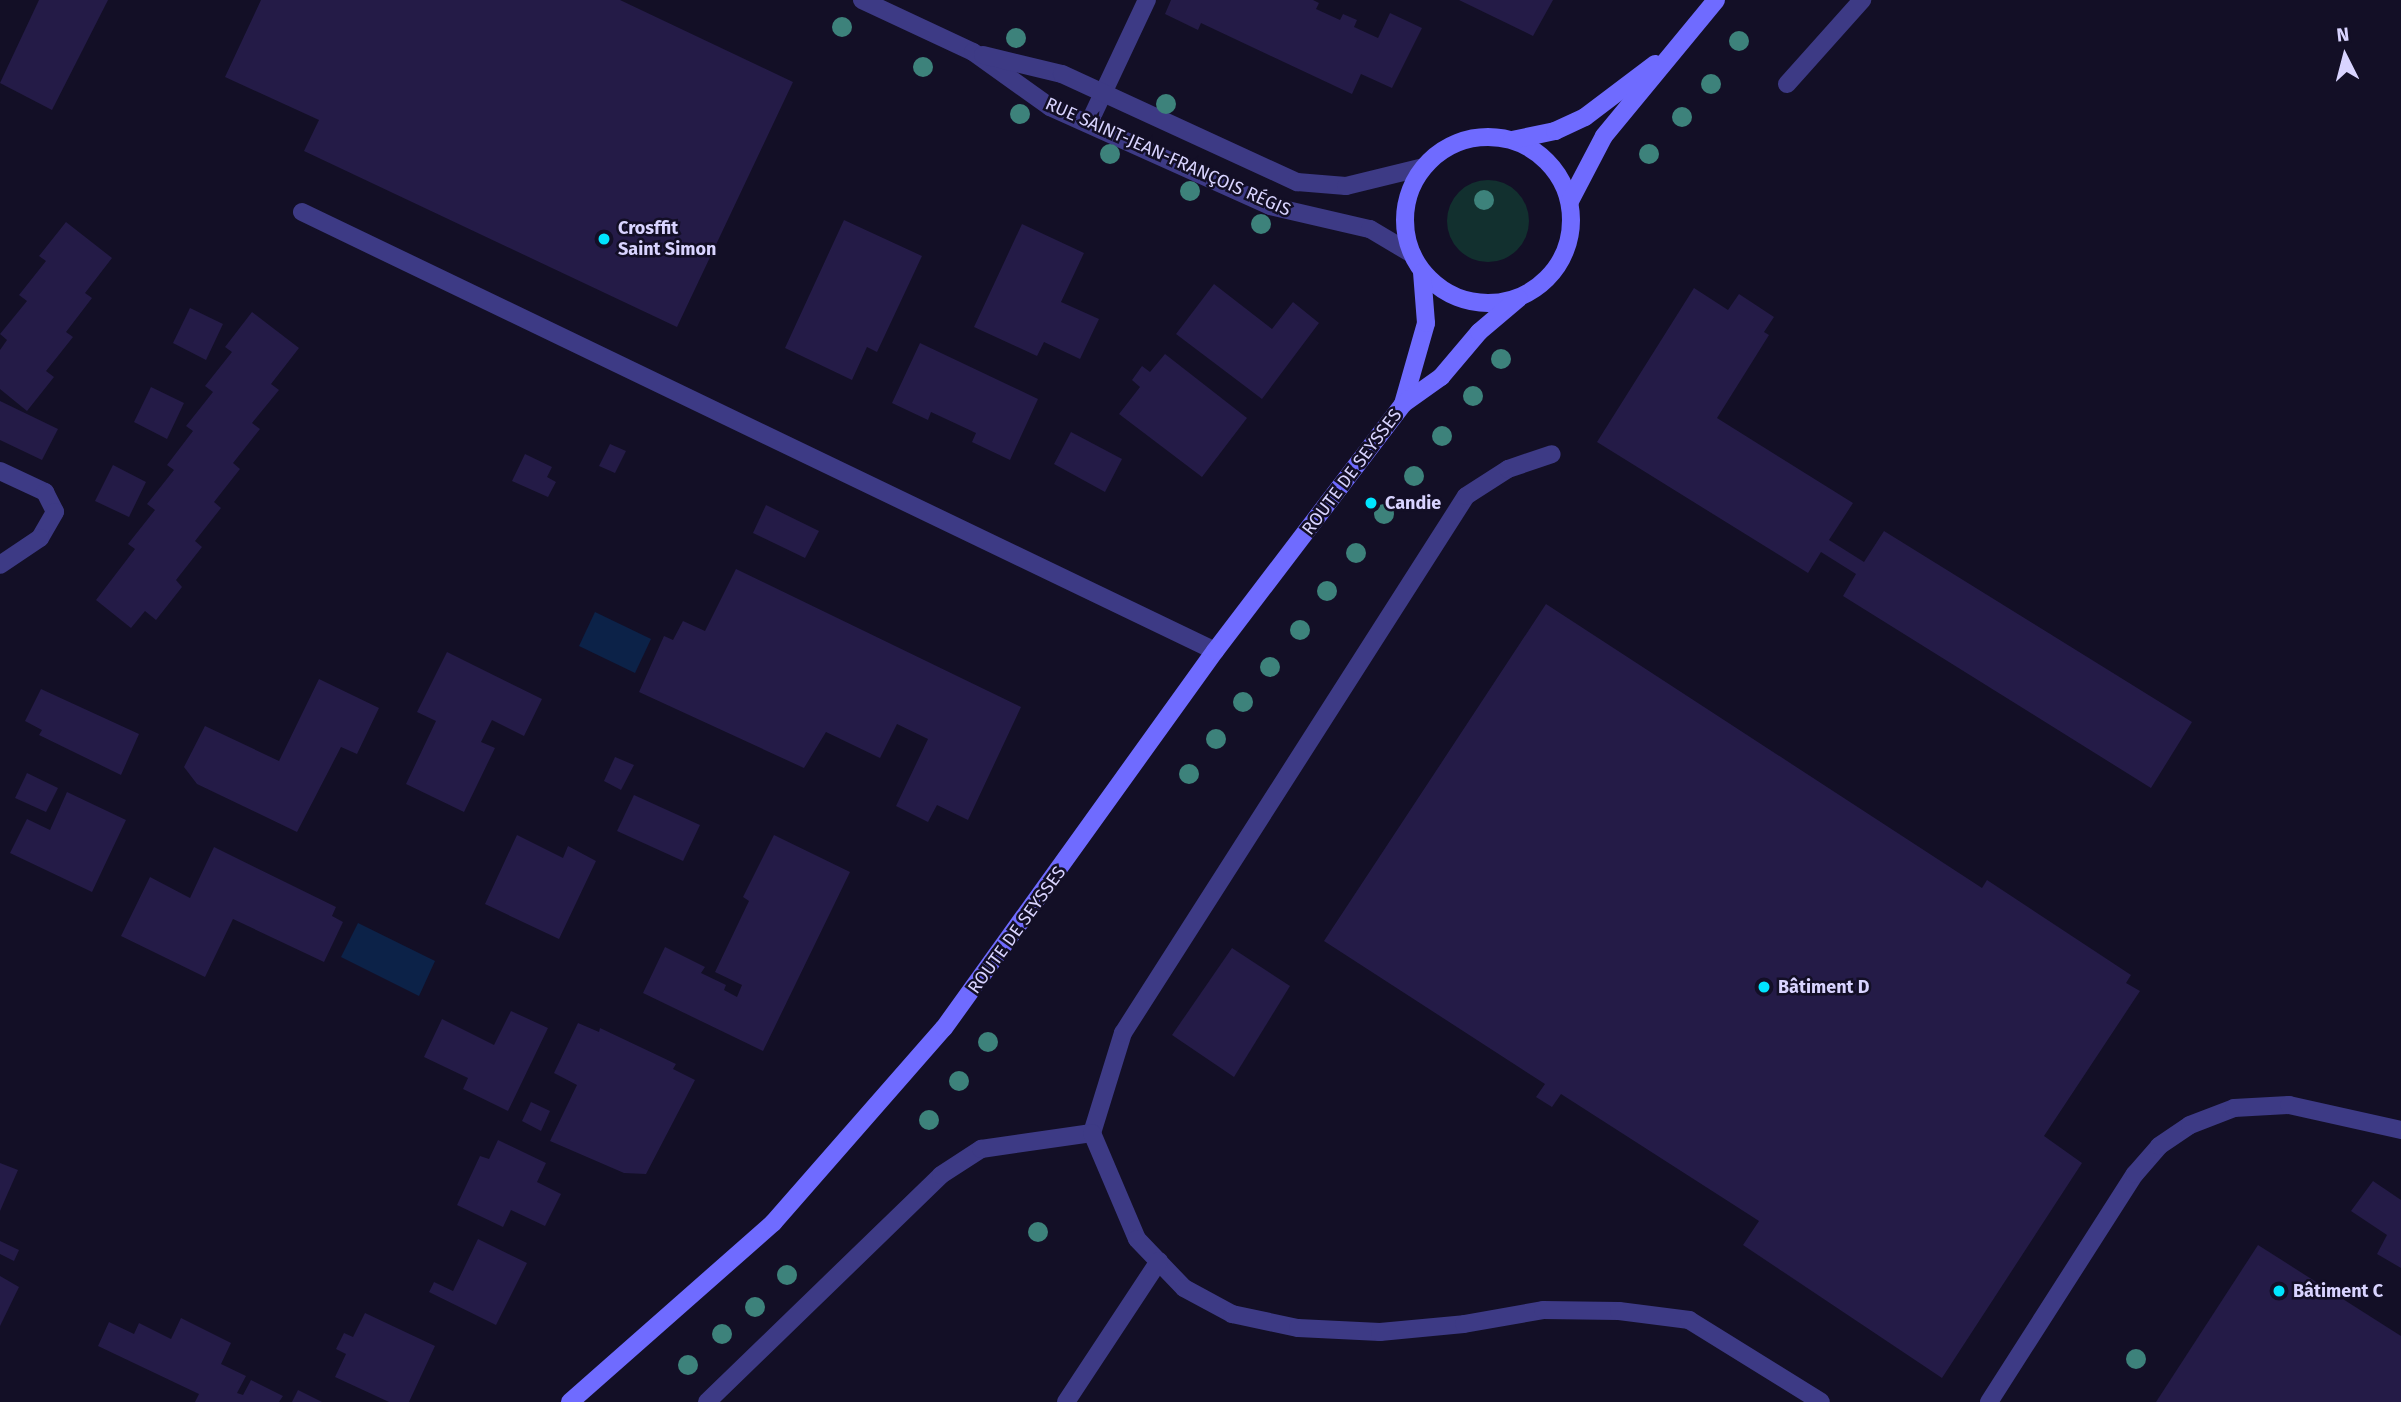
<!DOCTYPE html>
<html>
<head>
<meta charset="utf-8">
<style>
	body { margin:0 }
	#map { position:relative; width:2401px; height:1402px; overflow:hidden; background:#130f26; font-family:"Fira Sans",sans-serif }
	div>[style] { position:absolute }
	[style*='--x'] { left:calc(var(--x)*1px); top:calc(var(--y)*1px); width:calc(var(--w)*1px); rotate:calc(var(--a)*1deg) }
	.green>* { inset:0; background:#12302f }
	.round { border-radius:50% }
	.water>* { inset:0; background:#0c2248 }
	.building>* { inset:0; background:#241b47 }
	.service>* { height:18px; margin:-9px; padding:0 9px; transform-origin:9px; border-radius:9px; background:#3d3a85 }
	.minor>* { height:18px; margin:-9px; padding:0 9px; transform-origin:9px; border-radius:9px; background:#3d3a85 }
	.secondary>* { height:18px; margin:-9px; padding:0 9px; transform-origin:9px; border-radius:9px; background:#6f6bff }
	.secondary>.ring { margin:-9px; padding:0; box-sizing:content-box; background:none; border:18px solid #6f6bff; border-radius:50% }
	.trees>* { width:20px; height:20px; margin:-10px; border-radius:50%; background:#3d827b }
	.dots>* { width:19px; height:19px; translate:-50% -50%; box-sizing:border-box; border:4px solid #130f26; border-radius:50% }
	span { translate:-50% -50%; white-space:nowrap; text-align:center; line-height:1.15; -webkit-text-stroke:5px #130f26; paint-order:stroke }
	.street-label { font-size:18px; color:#d9d4ff }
	.poi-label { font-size:18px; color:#d9d4ff; font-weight:700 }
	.left { translate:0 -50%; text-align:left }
	.north { position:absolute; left:2310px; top:21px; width:70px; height:70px; -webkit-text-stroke:5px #130f26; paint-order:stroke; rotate:354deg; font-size:19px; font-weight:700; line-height:28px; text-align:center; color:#d9d4ff }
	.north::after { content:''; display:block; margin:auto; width:24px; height:32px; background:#d9d4ff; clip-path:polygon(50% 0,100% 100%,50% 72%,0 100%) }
</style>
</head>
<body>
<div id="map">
	<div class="green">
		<div class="round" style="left:1447px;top:180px;width:82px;height:82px"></div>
	</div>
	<div class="water">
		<div style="clip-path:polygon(595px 612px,651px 639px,635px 673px,579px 646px)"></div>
		<div style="clip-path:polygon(358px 923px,435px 961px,419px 996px,341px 957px)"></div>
	</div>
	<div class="building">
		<div style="clip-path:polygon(39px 0,108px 0,52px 110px,0 83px)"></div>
		<div style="clip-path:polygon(261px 0,620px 0,793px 82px,677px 327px,304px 151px,319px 120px,225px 77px)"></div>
		<div style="clip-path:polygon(1171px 0,1313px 0,1319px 3px,1316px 9px,1340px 20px,1343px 14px,1357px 20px,1354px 27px,1378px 38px,1390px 13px,1422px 28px,1392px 88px,1361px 74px,1352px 94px,1201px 23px,1198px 30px,1165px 14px)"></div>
		<div style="clip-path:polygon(1459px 0,1553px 0,1533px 36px)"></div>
		<div style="clip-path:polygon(844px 220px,922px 256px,877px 352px,867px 347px,852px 380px,785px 348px)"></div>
		<div style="clip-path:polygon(66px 222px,112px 258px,85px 293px,92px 298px,66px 332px,73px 337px,46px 371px,54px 377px,27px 411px,0 389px,0 350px,7px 340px,0 334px,27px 301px,19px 295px,46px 261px,39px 256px)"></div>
		<div style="clip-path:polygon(1022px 224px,1084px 253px,1061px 302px,1099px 319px,1080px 359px,1044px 342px,1037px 356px,974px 327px)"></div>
		<div style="clip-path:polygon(1214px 284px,1272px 329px,1293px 302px,1319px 323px,1262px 399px,1176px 334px)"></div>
		<div style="clip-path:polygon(1694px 288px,1728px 310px,1739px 294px,1774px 317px,1764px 332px,1769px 335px,1717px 418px,1853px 503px,1829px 540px,1864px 562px,1884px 531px,2192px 722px,2151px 788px,1843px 596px,1856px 574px,1821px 552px,1808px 573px,1597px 442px)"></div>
		<div style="clip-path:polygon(190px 308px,223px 324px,206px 360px,173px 343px)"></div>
		<div style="clip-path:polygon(252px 312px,299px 348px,271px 384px,279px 390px,252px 423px,260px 429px,233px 463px,240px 469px,214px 502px,221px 508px,195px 541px,202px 547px,176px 580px,182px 587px,156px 620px,145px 611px,131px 628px,96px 600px,135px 549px,128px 544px,155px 510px,147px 504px,174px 470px,167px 465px,193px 431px,186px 426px,213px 392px,205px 386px,232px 352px,225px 347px)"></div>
		<div style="clip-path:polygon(920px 343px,1038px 399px,1010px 460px,972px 442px,976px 433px,931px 412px,928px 420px,892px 403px)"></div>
		<div style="clip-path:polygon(1165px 354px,1247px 418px,1202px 477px,1119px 414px,1140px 387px,1132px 380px,1142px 366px,1150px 372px)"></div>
		<div style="clip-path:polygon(151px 387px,184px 403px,167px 439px,134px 422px)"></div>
		<div style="clip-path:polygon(0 401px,58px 429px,42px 460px,0 440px)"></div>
		<div style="clip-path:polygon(1071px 432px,1122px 459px,1105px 492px,1054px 464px)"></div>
		<div style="clip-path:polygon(610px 444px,626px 451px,615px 473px,599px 466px)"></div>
		<div style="clip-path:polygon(525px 454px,552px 467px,547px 477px,556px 482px,548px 497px,512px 481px)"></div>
		<div style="clip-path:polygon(113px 465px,146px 482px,129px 517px,95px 501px)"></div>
		<div style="clip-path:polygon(766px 505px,819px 531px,805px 558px,753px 533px)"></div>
		<div style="clip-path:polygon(736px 569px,1021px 707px,968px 820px,937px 805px,928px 822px,896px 806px,928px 739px,897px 724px,880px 758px,826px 732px,804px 768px,639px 692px,664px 636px,673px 640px,683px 621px,705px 631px)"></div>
		<div style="clip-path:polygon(1546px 604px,1982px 888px,1987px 880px,2131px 975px,2126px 983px,2140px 991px,2044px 1136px,2082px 1163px,1942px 1378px,1743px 1245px,1759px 1221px,1561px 1094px,1552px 1107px,1536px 1097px,1545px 1084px,1324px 941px)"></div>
		<div style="clip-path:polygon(447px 652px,542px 699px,524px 736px,492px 720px,481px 742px,495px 748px,464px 812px,406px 784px,436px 721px,417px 712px)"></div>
		<div style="clip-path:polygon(319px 679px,379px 708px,357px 754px,341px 747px,297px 832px,197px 784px,184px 767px,205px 726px,279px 761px)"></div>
		<div style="clip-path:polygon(41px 689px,139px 734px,121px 775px,39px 735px,42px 730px,25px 721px)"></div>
		<div style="clip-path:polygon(615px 757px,634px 765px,621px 790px,604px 781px)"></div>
		<div style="clip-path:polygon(27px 773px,58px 788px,46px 812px,15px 798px)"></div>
		<div style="clip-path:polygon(67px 792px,126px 820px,92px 892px,10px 853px,27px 819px,50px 830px)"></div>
		<div style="clip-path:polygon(634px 795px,700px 825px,683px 861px,617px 831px)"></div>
		<div style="clip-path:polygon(517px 835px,563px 858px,568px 846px,596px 861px,559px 939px,485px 904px)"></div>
		<div style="clip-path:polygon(774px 835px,850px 872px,763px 1051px,643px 993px,665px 947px,705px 967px,701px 973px,726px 985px,724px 990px,737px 997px,742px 985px,715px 972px,749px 901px,743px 897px)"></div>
		<div style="clip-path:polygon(214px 847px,336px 907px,332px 916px,343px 922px,324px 962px,233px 919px,205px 977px,121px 936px,150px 877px,190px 898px)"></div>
		<div style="clip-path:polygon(1232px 948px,1290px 986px,1234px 1077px,1172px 1035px)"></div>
		<div style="clip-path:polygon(511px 1011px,548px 1028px,508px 1111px,463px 1089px,468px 1078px,424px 1057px,442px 1019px,494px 1045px)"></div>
		<div style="clip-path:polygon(578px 1023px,599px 1032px,600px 1028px,676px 1064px,673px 1069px,695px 1080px,646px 1174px,624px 1173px,550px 1141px,577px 1085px,554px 1073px)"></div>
		<div style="clip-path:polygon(531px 1102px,550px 1111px,541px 1131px,522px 1121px)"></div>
		<div style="clip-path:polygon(498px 1140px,546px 1163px,537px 1182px,561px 1194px,545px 1226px,511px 1210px,503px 1227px,457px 1205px,480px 1156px,489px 1159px)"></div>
		<div style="clip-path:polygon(0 1163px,18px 1170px,0 1211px)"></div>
		<div style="clip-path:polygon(2373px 1181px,2401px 1200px,2401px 1268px,2377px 1254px,2387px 1235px,2351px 1211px)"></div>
		<div style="clip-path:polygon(478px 1239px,527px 1263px,496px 1325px,429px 1292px,434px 1282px,453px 1291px)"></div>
		<div style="clip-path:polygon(0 1241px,19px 1250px,14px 1261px,0 1254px)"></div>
		<div style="clip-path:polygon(2258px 1245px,2401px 1336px,2401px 1402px,2156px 1402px)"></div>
		<div style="clip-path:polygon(0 1276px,19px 1287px,0 1326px)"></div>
		<div style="clip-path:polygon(365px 1313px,435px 1346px,409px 1402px,389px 1402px,335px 1377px,346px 1354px,336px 1349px,344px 1333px,353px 1337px)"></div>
		<div style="clip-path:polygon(181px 1318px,231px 1343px,221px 1364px,246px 1376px,237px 1393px,243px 1395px,251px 1380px,283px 1396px,279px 1402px,195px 1402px,199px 1394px,98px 1346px,109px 1322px,134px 1334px,139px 1323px,171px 1339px)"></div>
		<div style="clip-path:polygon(298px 1390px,322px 1402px,292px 1402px)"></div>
	</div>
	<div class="service">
		<div style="--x:1787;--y:84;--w:113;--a:-48.2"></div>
		<div style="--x:1089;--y:123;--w:136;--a:-64.8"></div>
		<div style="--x:302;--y:212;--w:1013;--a:25.68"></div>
		<div style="--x:0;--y:471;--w:50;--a:25"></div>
		<div style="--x:45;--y:492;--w:22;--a:63"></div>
		<div style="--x:55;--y:512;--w:30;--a:120"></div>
		<div style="--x:40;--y:538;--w:48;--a:146"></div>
		<div style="--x:1092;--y:1133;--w:105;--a:-72.8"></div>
		<div style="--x:1123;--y:1033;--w:637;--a:-57.43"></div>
		<div style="--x:1466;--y:496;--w:50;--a:-32.7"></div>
		<div style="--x:1508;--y:469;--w:46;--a:-18.8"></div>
		<div style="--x:707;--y:1402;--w:326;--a:-44.1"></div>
		<div style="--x:941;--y:1175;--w:48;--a:-33"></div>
		<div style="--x:981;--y:1149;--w:112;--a:-8.2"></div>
		<div style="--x:1092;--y:1133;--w:115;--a:67"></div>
		<div style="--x:1137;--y:1239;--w:68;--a:46.2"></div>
		<div style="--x:1184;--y:1288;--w:55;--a:28.4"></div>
		<div style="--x:1232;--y:1314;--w:67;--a:12"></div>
		<div style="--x:1298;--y:1328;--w:82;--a:2.8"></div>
		<div style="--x:1380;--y:1332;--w:84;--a:-5.4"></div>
		<div style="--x:1464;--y:1324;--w:80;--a:-10"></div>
		<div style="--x:1543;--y:1310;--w:76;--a:0.8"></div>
		<div style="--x:1619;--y:1311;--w:71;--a:7.3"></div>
		<div style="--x:1689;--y:1320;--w:155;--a:31.8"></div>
		<div style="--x:1066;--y:1402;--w:169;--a:-56.6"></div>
		<div style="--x:1989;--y:1402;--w:271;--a:-57.4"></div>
		<div style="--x:2135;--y:1174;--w:37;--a:-49"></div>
		<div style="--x:2159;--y:1146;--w:37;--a:-34"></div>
		<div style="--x:2190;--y:1125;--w:47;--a:-21.1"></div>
		<div style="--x:2234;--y:1108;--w:55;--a:-3.1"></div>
		<div style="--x:2289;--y:1105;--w:115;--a:12.6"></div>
	</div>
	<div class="minor">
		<div style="--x:862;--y:0;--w:123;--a:25.1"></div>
		<div style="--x:973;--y:52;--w:95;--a:35.5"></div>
		<div style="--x:1050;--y:107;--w:241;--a:24.2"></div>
		<div style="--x:1270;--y:206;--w:103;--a:13"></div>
		<div style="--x:1370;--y:229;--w:49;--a:30.8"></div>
		<div style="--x:983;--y:55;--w:81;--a:13.5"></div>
		<div style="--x:1062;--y:74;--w:259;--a:24.7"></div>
		<div style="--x:1297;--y:182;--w:49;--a:4.7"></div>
		<div style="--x:1346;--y:186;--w:80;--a:-13.7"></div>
	</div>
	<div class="secondary">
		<div class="ring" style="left:1405px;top:137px;width:148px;height:148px"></div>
		<div style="--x:1512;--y:140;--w:44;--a:-11.8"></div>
		<div style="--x:1555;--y:131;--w:33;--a:-25"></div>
		<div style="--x:1585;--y:117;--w:88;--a:-37.1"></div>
		<div style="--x:1570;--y:201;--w:73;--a:-62.4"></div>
		<div style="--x:1604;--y:136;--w:176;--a:-50.5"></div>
		<div style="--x:1403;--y:404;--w:84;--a:-74.1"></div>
		<div style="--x:1426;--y:323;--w:51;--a:-94.5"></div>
		<div style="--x:570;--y:1402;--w:271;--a:-41.4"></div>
		<div style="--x:773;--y:1223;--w:259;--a:-48.8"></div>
		<div style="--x:944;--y:1028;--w:464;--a:-54.3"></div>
		<div style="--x:1215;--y:651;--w:310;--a:-52.7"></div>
		<div style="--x:1403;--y:404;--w:47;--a:-35.4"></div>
		<div style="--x:1441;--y:377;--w:59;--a:-49.8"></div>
		<div style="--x:1479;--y:332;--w:52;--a:-40.4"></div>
	</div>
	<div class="trees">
		<div style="left:842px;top:27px"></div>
		<div style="left:1016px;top:38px"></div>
		<div style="left:1739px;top:41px"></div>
		<div style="left:923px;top:67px"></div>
		<div style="left:1711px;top:84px"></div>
		<div style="left:1166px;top:104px"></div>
		<div style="left:1020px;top:114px"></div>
		<div style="left:1682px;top:117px"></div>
		<div style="left:1110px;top:154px"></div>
		<div style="left:1649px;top:154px"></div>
		<div style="left:1190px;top:191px"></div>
		<div style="left:1484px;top:200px"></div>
		<div style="left:1261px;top:224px"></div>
		<div style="left:1501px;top:359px"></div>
		<div style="left:1473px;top:396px"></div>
		<div style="left:1442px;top:436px"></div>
		<div style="left:1414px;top:476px"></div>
		<div style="left:1384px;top:514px"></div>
		<div style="left:1356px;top:553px"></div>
		<div style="left:1327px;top:591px"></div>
		<div style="left:1300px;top:630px"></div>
		<div style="left:1270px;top:667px"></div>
		<div style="left:1243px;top:702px"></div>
		<div style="left:1216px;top:739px"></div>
		<div style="left:1189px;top:774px"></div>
		<div style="left:988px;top:1042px"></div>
		<div style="left:959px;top:1081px"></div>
		<div style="left:929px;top:1120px"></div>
		<div style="left:1038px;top:1232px"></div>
		<div style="left:787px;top:1275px"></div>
		<div style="left:755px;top:1307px"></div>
		<div style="left:722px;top:1334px"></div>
		<div style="left:2136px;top:1359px"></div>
		<div style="left:688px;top:1365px"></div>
	</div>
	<div class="dots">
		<div style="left:604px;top:239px;background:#00e5ff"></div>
		<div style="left:1371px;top:503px;background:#00e5ff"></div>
		<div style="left:1764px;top:987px;background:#00e5ff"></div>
		<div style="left:2279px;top:1291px;background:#00e5ff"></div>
	</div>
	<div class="street-label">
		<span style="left:1168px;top:157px;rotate:24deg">RUE SAINT-JEAN-FRANÇOIS RÉGIS</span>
		<span style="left:1352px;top:472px;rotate:-53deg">ROUTE DE SEYSSES</span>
		<span style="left:1017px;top:930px;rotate:-54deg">ROUTE DE SEYSSES</span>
	</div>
	<div class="poi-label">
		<span class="left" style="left:618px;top:239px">Crosffit<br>Saint Simon</span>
		<span class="left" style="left:1385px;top:503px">Candie</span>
		<span class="left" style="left:1778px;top:987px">Bâtiment D</span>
		<span class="left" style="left:2293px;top:1291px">Bâtiment C</span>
	</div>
	<div class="north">N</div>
</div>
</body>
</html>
